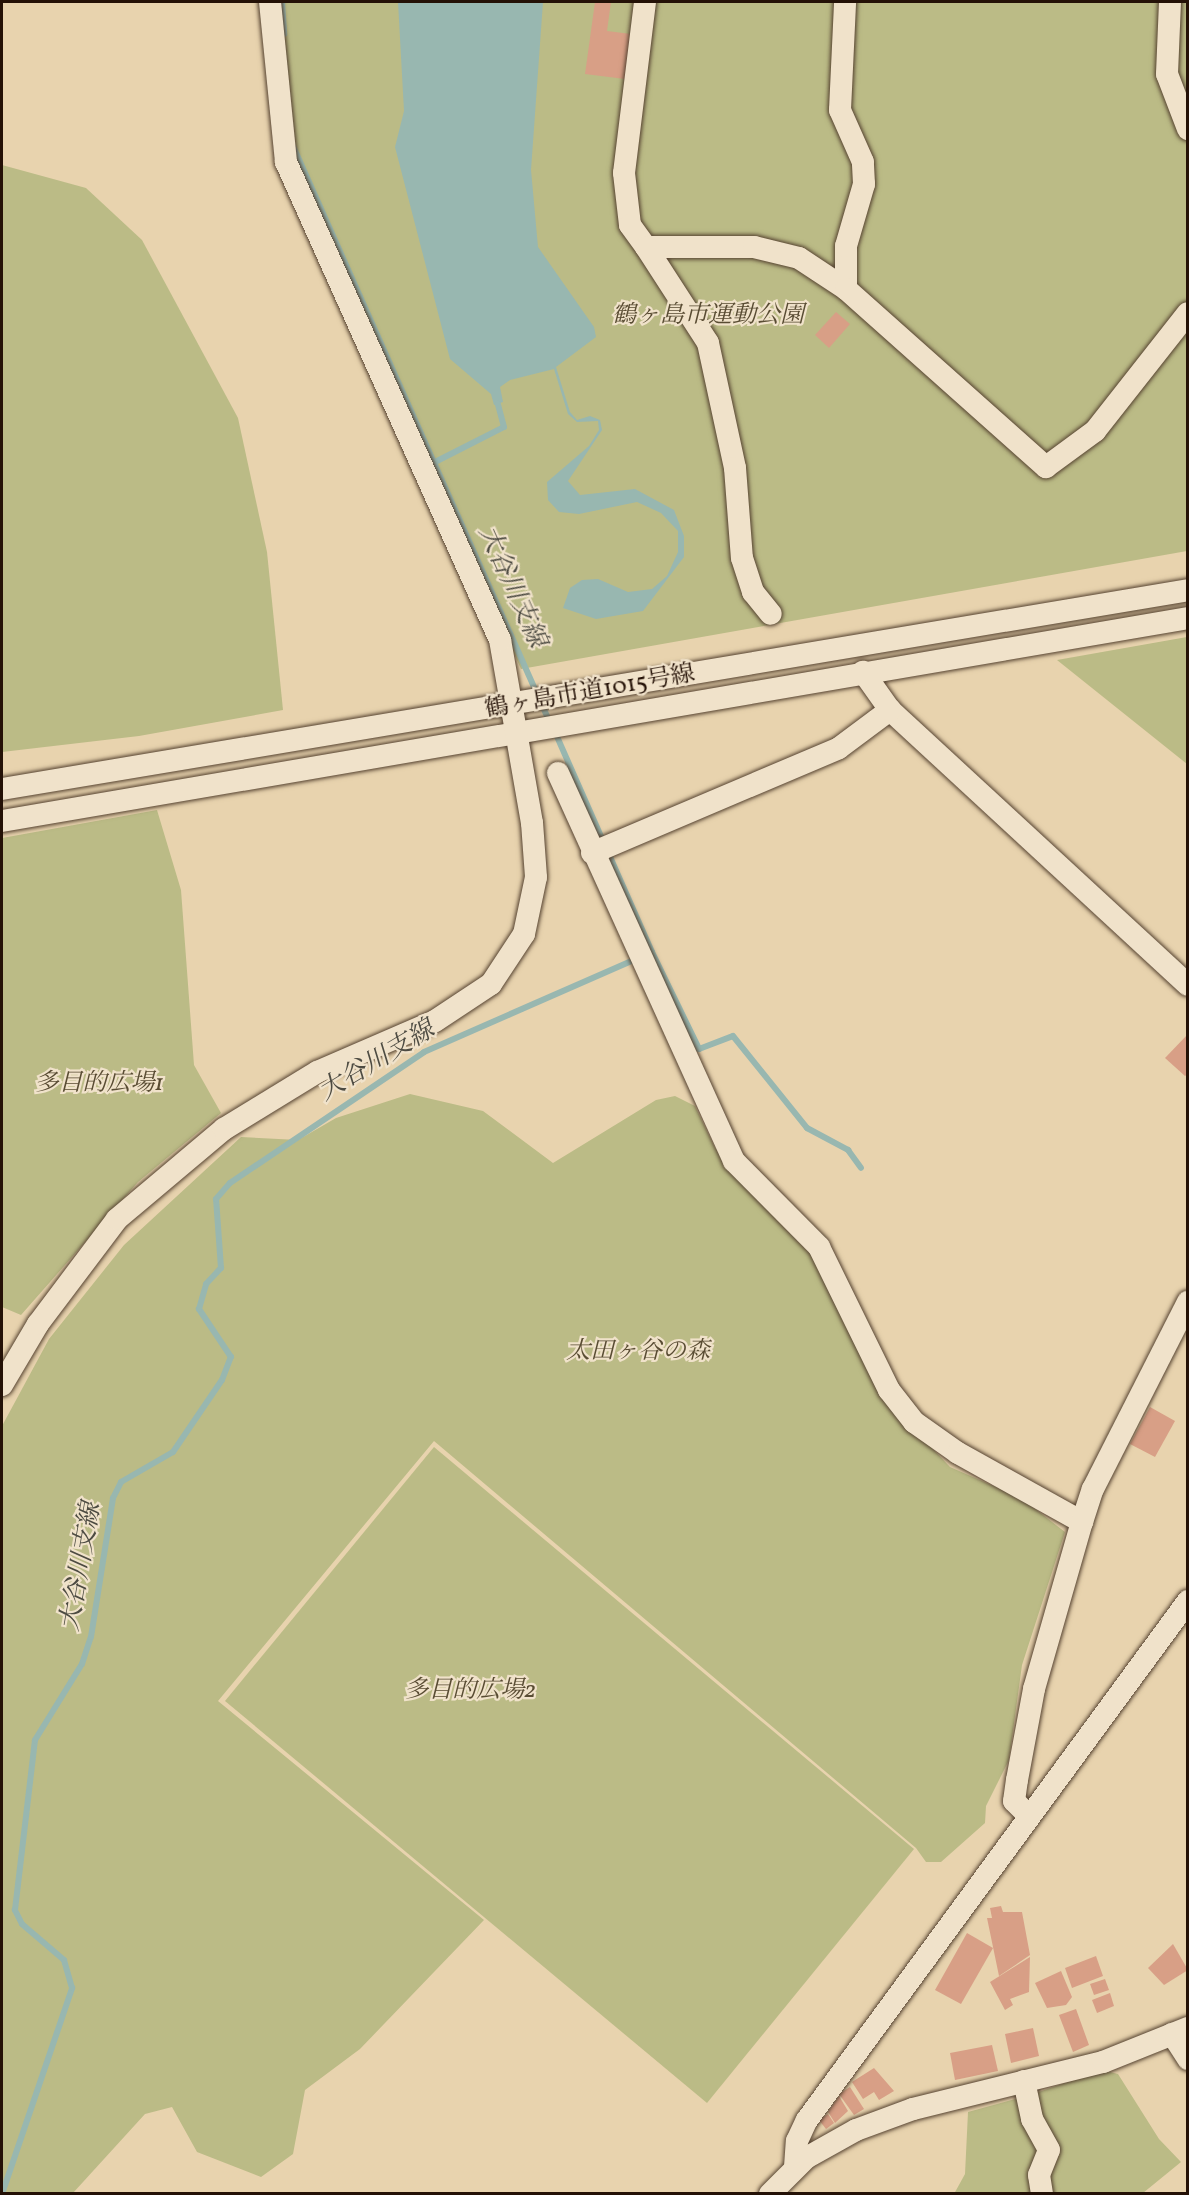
<!DOCTYPE html>
<html>
<head>
<meta charset="utf-8">
<style>
	body { margin:0 }
	#map { position:relative; width:1189px; height:2195px; overflow:hidden; background:#e8d3ae; font-family:Vollkorn,"Noto Serif JP",serif }
	div>[style] { position:absolute }
	[style*='--x'] { left:calc(var(--x)*1px); top:calc(var(--y)*1px); width:calc(var(--w)*1px); rotate:calc(var(--a)*1deg) }
	.green>* { inset:0; background:#bbbb86 }
	.water>* { inset:0; background:#98b7b0 }
	.stream>* { height:6px; margin:-3px; padding:0 3px; transform-origin:3px; border-radius:3px; background:#98b7b0 }
	.building>* { inset:0; background:#d89f86 }
	.roads { filter:drop-shadow(0 0 2px #554230) drop-shadow(0 0 2px #554230) }
	.minor>* { height:22px; margin:-11px; padding:0 11px; transform-origin:11px; border-radius:11px; background:#f0e2ca }
	span { translate:-50% -50%; white-space:nowrap; text-align:center; line-height:1.15; -webkit-text-stroke:4.5px #f0e2ca; paint-order:stroke }
	.park-label { font-size:24px; color:#594c33; font-style:italic }
	.street-label { font-size:24px; color:#241106 }
	.water-label { font-size:26px; color:#4d4b42; font-style:italic }
	.frame { position:absolute; inset:0; border:3px solid #241106; pointer-events:none }
</style>
</head>
<body>
<div id="map">
	<div class="green">
		<div style="clip-path:polygon(269px 2px,1187px 2px,1187px 551px,521px 669px,284px 142px)"></div>
		<div style="clip-path:polygon(2px 165px,86px 188px,142px 240px,238px 418px,267px 552px,283px 710px,139px 736px,2px 752px)"></div>
		<div style="clip-path:polygon(1187px 637px,1187px 764px,1057px 660px)"></div>
		<div style="clip-path:polygon(157px 810px,181px 890px,194px 1065px,221px 1113px,138px 1182px,21px 1315px,2px 1307px,2px 838px)"></div>
		<div style="clip-path:polygon(410px 1094px,483px 1111px,553px 1163px,656px 1100px,675px 1096px,695px 1106px,715px 1148px,741px 1179px,791px 1221px,931px 1447px,950px 1467px,1021px 1498px,1065px 1532px,1022px 1665px,1009px 1760px,986px 1806px,985px 1823px,941px 1862px,926px 1862px,916px 1848px,434px 1441px,218px 1701px,484px 1920px,360px 2049px,305px 2090px,293px 2154px,261px 2177px,197px 2152px,172px 2107px,145px 2114px,73px 2193px,2px 2194px,2px 1426px,49px 1339px,124px 1245px,241px 1137px,298px 1140px,336px 1118px)"></div>
		<div style="clip-path:polygon(434px 1447px,914px 1849px,707px 2103px,225px 1701px)"></div>
		<div style="clip-path:polygon(1102px 2070px,1118px 2074px,1159px 2139px,1181px 2162px,1143px 2193px,1052px 2193px,1036px 2093px)"></div>
		<div style="clip-path:polygon(1019px 2098px,1038px 2144px,1033px 2193px,954px 2194px,965px 2174px,968px 2112px)"></div>
	</div>
	<div class="water">
		<div style="clip-path:polygon(398px 2px,543px 2px,531px 170px,538px 247px,594px 327px,596px 337px,556px 367px,570px 412px,577px 420px,590px 416px,600px 420px,602px 430px,568px 481px,580px 495px,635px 489px,674px 510px,684px 536px,684px 557px,643px 611px,596px 619px,563px 608px,570px 588px,582px 580px,598px 579px,628px 592px,652px 589px,667px 576px,678px 552px,678px 531px,661px 513px,637px 502px,579px 514px,559px 512px,548px 500px,547px 482px,589px 446px,599px 430px,598px 421px,577px 422px,568px 414px,554px 369px,510px 380px,500px 387px,503px 402px,494px 405px,491px 394px,450px 359px,395px 147px,404px 111px)"></div>
	</div>
	<div class="stream">
		<div style="--x:282;--y:2;--w:32;--a:86"></div>
		<div style="--x:293;--y:146;--w:632;--a:65.99"></div>
		<div style="--x:435;--y:462;--w:77;--a:-26.9"></div>
		<div style="--x:504;--y:427;--w:24;--a:-105"></div>
		<div style="--x:652;--y:952;--w:108;--a:64.1"></div>
		<div style="--x:699;--y:1049;--w:36;--a:-21"></div>
		<div style="--x:733;--y:1036;--w:118;--a:51.2"></div>
		<div style="--x:807;--y:1128;--w:47;--a:28.2"></div>
		<div style="--x:848;--y:1150;--w:22;--a:54"></div>
		<div style="--x:2;--y:2194;--w:218;--a:-71.2"></div>
		<div style="--x:72;--y:1988;--w:29;--a:-106"></div>
		<div style="--x:64;--y:1960;--w:55;--a:-139.4"></div>
		<div style="--x:22;--y:1924;--w:16;--a:-117"></div>
		<div style="--x:15;--y:1910;--w:171;--a:-83.3"></div>
		<div style="--x:35;--y:1740;--w:89;--a:-58.3"></div>
		<div style="--x:82;--y:1664;--w:28;--a:-72"></div>
		<div style="--x:91;--y:1637;--w:141;--a:-81"></div>
		<div style="--x:113;--y:1498;--w:18;--a:-63"></div>
		<div style="--x:121;--y:1482;--w:60;--a:-30"></div>
		<div style="--x:173;--y:1452;--w:87;--a:-55.8"></div>
		<div style="--x:222;--y:1380;--w:25;--a:-69"></div>
		<div style="--x:231;--y:1357;--w:58;--a:-123.7"></div>
		<div style="--x:199;--y:1309;--w:26;--a:-74"></div>
		<div style="--x:206;--y:1284;--w:22;--a:-47"></div>
		<div style="--x:221;--y:1268;--w:69;--a:-94.1"></div>
		<div style="--x:216;--y:1199;--w:21;--a:-49"></div>
		<div style="--x:230;--y:1183;--w:234;--a:-34"></div>
		<div style="--x:424;--y:1052;--w:249;--a:-23.7"></div>
		<div style="--x:652;--y:952;--w:240;--a:-113.8"></div>
	</div>
	<div class="building">
		<div style="clip-path:polygon(595px 2px,611px 2px,607px 31px,631px 34px,625px 79px,585px 74px)"></div>
		<div style="clip-path:polygon(836px 312px,850px 324px,829px 348px,815px 335px)"></div>
		<div style="clip-path:polygon(1188px 1034px,1188px 1074px,1185px 1076px,1165px 1058px)"></div>
		<div style="clip-path:polygon(1150px 1407px,1175px 1421px,1155px 1457px,1130px 1444px)"></div>
		<div style="clip-path:polygon(1001px 1906px,1003px 1912px,1022px 1912px,1030px 1955px,999px 1976px,987px 1918px,992px 1918px,990px 1908px)"></div>
		<div style="clip-path:polygon(967px 1933px,993px 1948px,961px 2004px,935px 1990px)"></div>
		<div style="clip-path:polygon(1173px 1944px,1188px 1970px,1164px 1985px,1148px 1968px)"></div>
		<div style="clip-path:polygon(1096px 1956px,1103px 1976px,1072px 1988px,1065px 1968px)"></div>
		<div style="clip-path:polygon(1030px 1957px,1029px 1992px,1010px 1999px,1013px 2005px,1005px 2010px,990px 1982px)"></div>
		<div style="clip-path:polygon(1061px 1971px,1072px 1997px,1066px 2005px,1047px 2008px,1035px 1983px)"></div>
		<div style="clip-path:polygon(1105px 1979px,1109px 1990px,1094px 1995px,1090px 1984px)"></div>
		<div style="clip-path:polygon(1110px 1993px,1114px 2006px,1097px 2013px,1092px 2000px)"></div>
		<div style="clip-path:polygon(1076px 2009px,1089px 2045px,1073px 2052px,1059px 2015px)"></div>
		<div style="clip-path:polygon(1033px 2028px,1039px 2056px,1011px 2063px,1005px 2034px)"></div>
		<div style="clip-path:polygon(992px 2045px,998px 2071px,955px 2080px,950px 2053px)"></div>
		<div style="clip-path:polygon(874px 2068px,894px 2091px,879px 2100px,874px 2092px,863px 2099px,852px 2082px)"></div>
		<div style="clip-path:polygon(850px 2087px,864px 2109px,854px 2115px,839px 2094px)"></div>
		<div style="clip-path:polygon(839px 2096px,848px 2111px,835px 2123px,828px 2112px)"></div>
		<div style="clip-path:polygon(828px 2114px,834px 2123px,826px 2129px,819px 2120px)"></div>
	</div>
	<div class="roads">
		<div class="minor">
			<div style="--x:645;--y:2;--w:172;--a:97"></div>
			<div style="--x:624;--y:173;--w:52;--a:83.4"></div>
			<div style="--x:630;--y:225;--w:27;--a:54"></div>
			<div style="--x:646;--y:247;--w:108;--a:0"></div>
			<div style="--x:754;--y:247;--w:46;--a:13.7"></div>
			<div style="--x:799;--y:258;--w:56;--a:33.4"></div>
			<div style="--x:846;--y:289;--w:43;--a:-90"></div>
			<div style="--x:846;--y:246;--w:65;--a:-73.8"></div>
			<div style="--x:864;--y:184;--w:22;--a:-93"></div>
			<div style="--x:863;--y:162;--w:57;--a:-113.9"></div>
			<div style="--x:840;--y:110;--w:108;--a:-87.3"></div>
			<div style="--x:1170;--y:2;--w:72;--a:92.4"></div>
			<div style="--x:1167;--y:74;--w:59;--a:69.1"></div>
			<div style="--x:646;--y:247;--w:114;--a:57.1"></div>
			<div style="--x:708;--y:343;--w:128;--a:77.8"></div>
			<div style="--x:735;--y:468;--w:90;--a:85.6"></div>
			<div style="--x:742;--y:558;--w:36;--a:72"></div>
			<div style="--x:753;--y:592;--w:28;--a:51"></div>
			<div style="--x:846;--y:289;--w:268;--a:41.7"></div>
			<div style="--x:1046;--y:467;--w:61;--a:-36.3"></div>
			<div style="--x:1095;--y:431;--w:150;--a:-51.8"></div>
			<div style="--x:890;--y:710;--w:405;--a:42.7"></div>
			<div style="--x:558;--y:773;--w:426;--a:65.6"></div>
			<div style="--x:734;--y:1161;--w:121;--a:45.3"></div>
			<div style="--x:819;--y:1247;--w:159;--a:63.9"></div>
			<div style="--x:889;--y:1390;--w:41;--a:52"></div>
			<div style="--x:914;--y:1422;--w:54;--a:35.2"></div>
			<div style="--x:958;--y:1453;--w:142;--a:29.1"></div>
			<div style="--x:2;--y:789;--w:1203;--a:-9.52"></div>
			<div style="--x:2;--y:821;--w:1203;--a:-9.71"></div>
			<div style="--x:592;--y:853;--w:268;--a:-23"></div>
			<div style="--x:839;--y:748;--w:64;--a:-36.7"></div>
			<div style="--x:890;--y:710;--w:47;--a:-125.4"></div>
			<div style="--x:2;--y:1385;--w:71;--a:-59.5"></div>
			<div style="--x:38;--y:1324;--w:131;--a:-53"></div>
			<div style="--x:117;--y:1219;--w:140;--a:-40.1"></div>
			<div style="--x:224;--y:1129;--w:109;--a:-31.5"></div>
			<div style="--x:317;--y:1072;--w:129;--a:-23.4"></div>
			<div style="--x:435;--y:1021;--w:67;--a:-33.5"></div>
			<div style="--x:491;--y:984;--w:60;--a:-56.6"></div>
			<div style="--x:524;--y:934;--w:58;--a:-78.1"></div>
			<div style="--x:536;--y:877;--w:54;--a:-94.2"></div>
			<div style="--x:532;--y:823;--w:186;--a:-99.9"></div>
			<div style="--x:500;--y:640;--w:524;--a:-114.12"></div>
			<div style="--x:286;--y:162;--w:161;--a:-95.7"></div>
			<div style="--x:1029;--y:1816;--w:21;--a:-135"></div>
			<div style="--x:1014;--y:1801;--w:21;--a:-82"></div>
			<div style="--x:1017;--y:1780;--w:93;--a:-79.4"></div>
			<div style="--x:1034;--y:1689;--w:174;--a:-74"></div>
			<div style="--x:1082;--y:1522;--w:35;--a:-72"></div>
			<div style="--x:1093;--y:1489;--w:210;--a:-63.1"></div>
			<div style="--x:1172;--y:2034;--w:30;--a:57"></div>
			<div style="--x:1024;--y:2081;--w:39;--a:78"></div>
			<div style="--x:1032;--y:2119;--w:35;--a:61"></div>
			<div style="--x:1049;--y:2150;--w:27;--a:112"></div>
			<div style="--x:1039;--y:2175;--w:19;--a:81"></div>
			<div style="--x:795;--y:2167;--w:26;--a:-86"></div>
			<div style="--x:797;--y:2141;--w:23;--a:-65"></div>
			<div style="--x:807;--y:2120;--w:644;--a:-53.72"></div>
			<div style="--x:770;--y:2194;--w:51;--a:-45"></div>
			<div style="--x:806;--y:2158;--w:57;--a:-29.2"></div>
			<div style="--x:856;--y:2130;--w:61;--a:-20.2"></div>
			<div style="--x:913;--y:2109;--w:196;--a:-13.9"></div>
			<div style="--x:1103;--y:2062;--w:92;--a:-21.8"></div>
		</div>
	</div>
	<div class="park-label">
		<span style="left:708px;top:317px">鶴ヶ島市運動公園</span>
		<span style="left:99px;top:1085px">多目的広場1</span>
		<span style="left:638px;top:1353px">太田ヶ谷の森</span>
		<span style="left:470px;top:1692px">多目的広場2</span>
	</div>
	<div class="street-label">
		<span style="left:590px;top:693px;rotate:-10deg">鶴ヶ島市道1015号線</span>
	</div>
	<div class="water-label">
		<span style="left:511px;top:587px;rotate:66deg">大谷川支線</span>
		<span style="left:377px;top:1062px;rotate:-31deg">大谷川支線</span>
		<span style="left:82px;top:1567px;rotate:-80deg">大谷川支線</span>
	</div>
	<div class="frame"></div>
</div>
</body>
</html>
